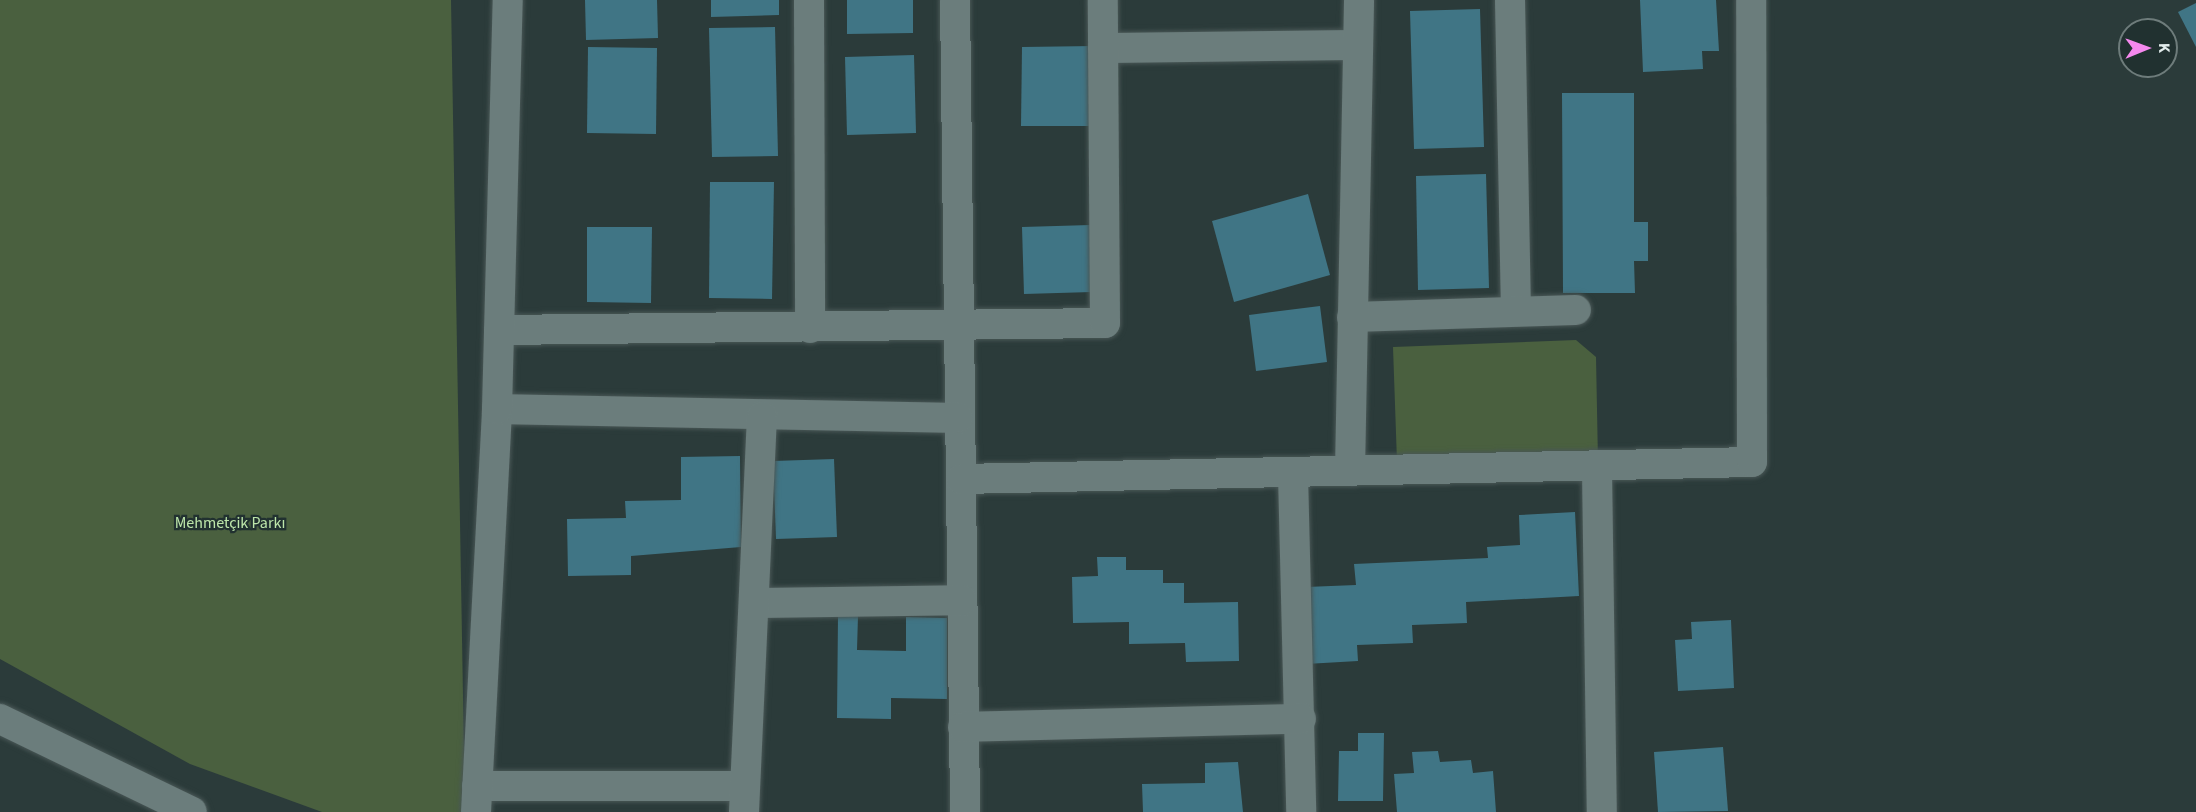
<!DOCTYPE html>
<html>
<head>
<meta charset="utf-8">
<style>
	body { margin:0 }
	#map { position:relative; width:2196px; height:812px; overflow:hidden; background:#2b3b3a; font-family:"Source Sans 3",sans-serif }
	div>[style] { position:absolute }
	[style*='--x'] { left:calc(var(--x)*1px); top:calc(var(--y)*1px); width:calc(var(--w)*1px); rotate:calc(var(--a)*1deg) }
	.green>* { inset:0; background:#4a603f }
	.building>* { inset:0; background:#407585 }
	.roads { filter:drop-shadow(0 0 2px #495756) drop-shadow(0 0 2px #495756) }
	.street>* { height:30px; margin:-15px; padding:0 15px; transform-origin:15px; border-radius:15px; background:#6b7d7c }
	span { translate:-50% -50%; white-space:nowrap; text-align:center; line-height:1.15; -webkit-text-stroke:4.5px #213130; paint-order:stroke }
	.park-label { font-size:16px; color:#bde6aa }
	.north { position:absolute; left:2118px; top:18px; width:60px; height:60px; box-sizing:border-box; background:#213130; border:2px solid #6e7c7b; border-radius:50%; rotate:89deg; font-size:16px; font-weight:700; line-height:24px; text-align:center; color:#e2eceb }
	.north::after { content:''; display:block; margin:auto; width:21px; height:27px; background:#f589ee; clip-path:polygon(50% 0,100% 100%,50% 72%,0 100%) }
</style>
</head>
<body>
<div id="map">
	<div class="green">
		<div style="clip-path:polygon(0 0,451px 0,465px 812px,322px 812px,190px 764px,0 659px)"></div>
		<div style="clip-path:polygon(1576px 340px,1596px 357px,1598px 462px,1397px 462px,1393px 347px)"></div>
	</div>
	<div class="building">
		<div style="clip-path:polygon(585px 0,657px 0,658px 38px,586px 40px)"></div>
		<div style="clip-path:polygon(711px 0,779px 0,779px 15px,711px 17px)"></div>
		<div style="clip-path:polygon(847px 0,913px 0,913px 33px,847px 34px)"></div>
		<div style="clip-path:polygon(1640px 0,1716px 0,1719px 51px,1702px 51px,1703px 69px,1643px 72px)"></div>
		<div style="clip-path:polygon(2196px 3px,2196px 47px,2178px 12px)"></div>
		<div style="clip-path:polygon(1480px 9px,1484px 147px,1414px 149px,1410px 11px)"></div>
		<div style="clip-path:polygon(775px 27px,778px 156px,712px 157px,709px 28px)"></div>
		<div style="clip-path:polygon(1094px 46px,1094px 126px,1021px 126px,1022px 47px)"></div>
		<div style="clip-path:polygon(588px 47px,657px 48px,656px 134px,587px 133px)"></div>
		<div style="clip-path:polygon(914px 55px,916px 133px,847px 135px,845px 57px)"></div>
		<div style="clip-path:polygon(1562px 93px,1634px 93px,1634px 222px,1648px 222px,1648px 261px,1634px 261px,1635px 293px,1563px 293px)"></div>
		<div style="clip-path:polygon(1486px 174px,1489px 288px,1418px 290px,1416px 176px)"></div>
		<div style="clip-path:polygon(710px 182px,774px 182px,772px 299px,709px 298px)"></div>
		<div style="clip-path:polygon(1308px 194px,1330px 275px,1234px 302px,1212px 221px)"></div>
		<div style="clip-path:polygon(1090px 225px,1092px 292px,1024px 294px,1022px 227px)"></div>
		<div style="clip-path:polygon(587px 227px,652px 227px,651px 303px,587px 302px)"></div>
		<div style="clip-path:polygon(1320px 306px,1327px 362px,1256px 371px,1249px 315px)"></div>
		<div style="clip-path:polygon(740px 456px,741px 547px,631px 556px,631px 575px,568px 576px,567px 519px,626px 518px,625px 501px,681px 500px,681px 457px)"></div>
		<div style="clip-path:polygon(834px 459px,837px 537px,776px 539px,773px 461px)"></div>
		<div style="clip-path:polygon(1575px 512px,1579px 596px,1466px 602px,1467px 623px,1412px 625px,1413px 643px,1357px 645px,1358px 661px,1306px 664px,1306px 587px,1356px 585px,1354px 564px,1488px 558px,1487px 547px,1520px 545px,1519px 515px)"></div>
		<div style="clip-path:polygon(1097px 557px,1126px 557px,1126px 570px,1163px 570px,1163px 583px,1184px 583px,1184px 603px,1238px 602px,1239px 661px,1186px 662px,1185px 643px,1129px 644px,1129px 622px,1073px 623px,1072px 577px,1098px 576px)"></div>
		<div style="clip-path:polygon(838px 615px,858px 616px,857px 650px,906px 651px,906px 617px,947px 618px,947px 699px,891px 698px,891px 719px,837px 718px)"></div>
		<div style="clip-path:polygon(1731px 620px,1734px 688px,1678px 691px,1675px 640px,1692px 639px,1691px 622px)"></div>
		<div style="clip-path:polygon(1358px 733px,1384px 733px,1383px 801px,1338px 801px,1339px 751px,1358px 751px)"></div>
		<div style="clip-path:polygon(1723px 747px,1728px 811px,1658px 812px,1654px 752px)"></div>
		<div style="clip-path:polygon(1438px 751px,1440px 762px,1471px 760px,1473px 773px,1493px 771px,1496px 812px,1397px 812px,1394px 774px,1414px 773px,1412px 752px)"></div>
		<div style="clip-path:polygon(1238px 762px,1243px 812px,1143px 812px,1142px 784px,1205px 783px,1205px 763px)"></div>
	</div>
	<div class="roads">
		<div class="street">
			<div style="--x:809;--y:0;--w:328;--a:89.8"></div>
			<div style="--x:955;--y:0;--w:812;--a:89.29"></div>
			<div style="--x:1510;--y:0;--w:311;--a:88.9"></div>
			<div style="--x:1103;--y:48;--w:255;--a:-0.7"></div>
			<div style="--x:1352;--y:317;--w:224;--a:-1.8"></div>
			<div style="--x:499;--y:330;--w:606;--a:-0.66"></div>
			<div style="--x:1105;--y:323;--w:323;--a:-90.4"></div>
			<div style="--x:497;--y:409;--w:461;--a:1.1"></div>
			<div style="--x:1597;--y:469;--w:343;--a:89.2"></div>
			<div style="--x:1350;--y:471;--w:471;--a:-88.9"></div>
			<div style="--x:1293;--y:474;--w:338;--a:88.6"></div>
			<div style="--x:961;--y:479;--w:791;--a:-1.23"></div>
			<div style="--x:1752;--y:462;--w:462;--a:-90.1"></div>
			<div style="--x:756;--y:603;--w:206;--a:-0.8"></div>
			<div style="--x:0;--y:719;--w:213;--a:25.8"></div>
			<div style="--x:963;--y:727;--w:338;--a:-1.4"></div>
			<div style="--x:477;--y:786;--w:267;--a:0"></div>
			<div style="--x:476;--y:812;--w:404;--a:-87"></div>
			<div style="--x:497;--y:409;--w:409;--a:-88.5"></div>
			<div style="--x:744;--y:812;--w:396;--a:-87.4"></div>
		</div>
	</div>
	<div class="park-label">
		<span style="left:230px;top:523px">Mehmetçik Parkı</span>
	</div>
	<div class="north">K</div>
</div>
</body>
</html>
